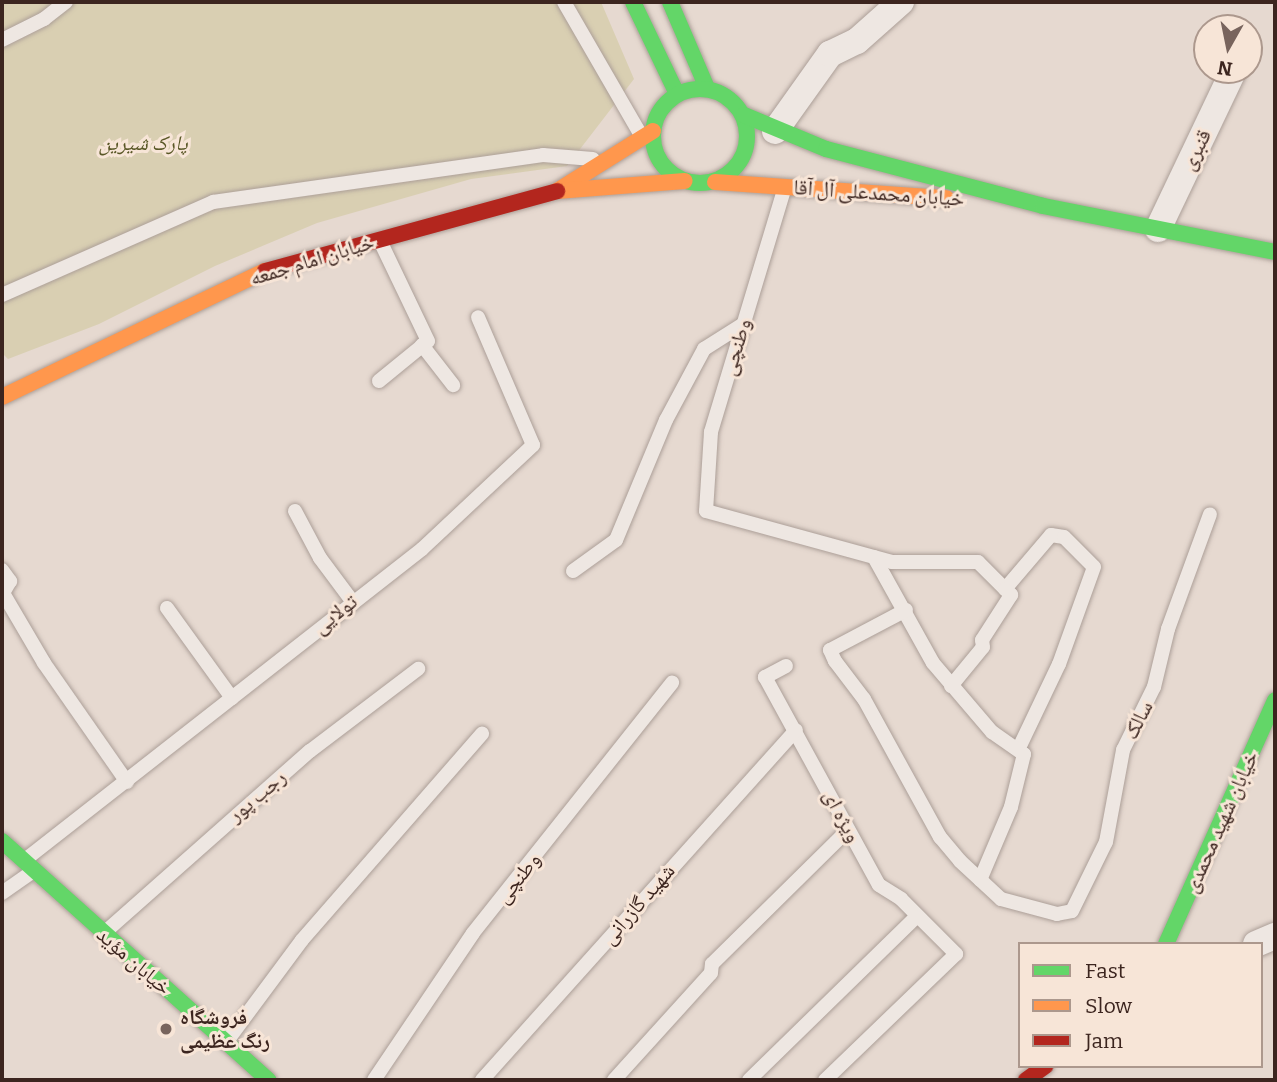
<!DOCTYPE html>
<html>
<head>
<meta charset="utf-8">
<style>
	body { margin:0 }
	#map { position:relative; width:1277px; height:1082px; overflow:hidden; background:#e6d9d0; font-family:Bitter,"Noto Naskh Arabic",serif }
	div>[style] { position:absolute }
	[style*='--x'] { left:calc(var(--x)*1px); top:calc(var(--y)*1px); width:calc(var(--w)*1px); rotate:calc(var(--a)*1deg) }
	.green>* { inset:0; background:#d9cfb2 }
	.roads { filter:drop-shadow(0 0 2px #ac9f98) drop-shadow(0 0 2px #ac9f98) }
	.lane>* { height:14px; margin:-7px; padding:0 7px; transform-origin:7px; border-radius:7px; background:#eee7e2 }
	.street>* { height:26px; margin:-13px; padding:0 13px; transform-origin:13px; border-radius:13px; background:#eee7e2 }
	.fast>* { height:16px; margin:-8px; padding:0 8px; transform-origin:8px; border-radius:8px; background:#63d668 }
	.fast>.ring { margin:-8px; padding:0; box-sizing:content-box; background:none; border:16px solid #63d668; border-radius:50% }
	.slow>* { height:16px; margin:-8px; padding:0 8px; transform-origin:8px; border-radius:8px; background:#ff974d }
	.jam>* { height:16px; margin:-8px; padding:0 8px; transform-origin:8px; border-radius:8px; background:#b3261e }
	.dots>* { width:19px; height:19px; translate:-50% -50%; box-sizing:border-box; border:4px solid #f7e5d7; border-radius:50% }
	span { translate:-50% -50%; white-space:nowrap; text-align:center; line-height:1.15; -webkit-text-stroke:6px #f7e5d7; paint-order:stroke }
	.park-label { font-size:21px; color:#595726; font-style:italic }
	.street-label { font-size:21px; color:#3c251f }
	.poi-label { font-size:21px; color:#3c251f; font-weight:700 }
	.left { translate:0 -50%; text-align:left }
	.frame { position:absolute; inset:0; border:4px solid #3c251f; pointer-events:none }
	.legend { position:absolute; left:1018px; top:942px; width:245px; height:126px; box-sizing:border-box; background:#f7e5d7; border:2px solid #ac988d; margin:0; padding:9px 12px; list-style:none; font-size:21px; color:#3c251f }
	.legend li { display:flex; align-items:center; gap:14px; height:35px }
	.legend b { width:35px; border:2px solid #ac988d }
	.north { position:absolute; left:1193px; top:14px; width:70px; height:70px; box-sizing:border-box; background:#f7e5d7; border:2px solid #ac988d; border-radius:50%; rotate:189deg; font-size:19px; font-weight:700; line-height:28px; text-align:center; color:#3c251f }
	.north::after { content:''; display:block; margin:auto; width:24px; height:32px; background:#78645d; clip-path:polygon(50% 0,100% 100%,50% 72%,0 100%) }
</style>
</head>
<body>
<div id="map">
	<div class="green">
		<div style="clip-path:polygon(2px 2px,601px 2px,634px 79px,567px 166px,471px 179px,317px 223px,215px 266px,99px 324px,8px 359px,2px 353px)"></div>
	</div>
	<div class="roads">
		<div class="lane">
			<div style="--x:564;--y:2;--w:156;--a:60"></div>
			<div style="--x:2;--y:40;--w:47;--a:-26.6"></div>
			<div style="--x:44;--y:19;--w:28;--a:-38"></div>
			<div style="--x:784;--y:190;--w:253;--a:106.8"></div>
			<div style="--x:711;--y:432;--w:79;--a:93.6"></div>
			<div style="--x:706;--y:511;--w:193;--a:15.3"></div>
			<div style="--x:892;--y:562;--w:86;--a:0"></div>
			<div style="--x:978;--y:562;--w:38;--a:45"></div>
			<div style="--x:1005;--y:589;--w:71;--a:-49.6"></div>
			<div style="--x:1051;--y:535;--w:13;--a:9"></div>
			<div style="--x:1064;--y:537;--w:42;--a:45"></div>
			<div style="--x:1094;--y:567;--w:103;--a:109.8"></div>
			<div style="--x:1059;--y:664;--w:95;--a:115.5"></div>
			<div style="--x:2;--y:295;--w:231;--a:-23.8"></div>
			<div style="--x:213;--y:202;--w:333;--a:-8.1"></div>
			<div style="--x:543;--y:155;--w:50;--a:4.6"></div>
			<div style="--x:422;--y:345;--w:51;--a:52.2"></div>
			<div style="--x:379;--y:381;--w:63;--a:-39.2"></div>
			<div style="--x:428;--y:341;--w:111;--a:-115.6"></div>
			<div style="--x:295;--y:511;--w:53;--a:62"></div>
			<div style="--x:320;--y:558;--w:54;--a:53.3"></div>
			<div style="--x:874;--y:557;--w:121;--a:60.9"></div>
			<div style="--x:933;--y:663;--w:91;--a:49.5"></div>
			<div style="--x:992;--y:732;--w:39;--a:35"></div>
			<div style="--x:1024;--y:754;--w:55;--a:103.8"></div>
			<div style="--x:1011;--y:807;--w:79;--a:113"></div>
			<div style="--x:2;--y:570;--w:14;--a:54"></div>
			<div style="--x:10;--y:581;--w:14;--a:120"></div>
			<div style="--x:3;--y:593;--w:81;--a:59.6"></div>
			<div style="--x:44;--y:663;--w:145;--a:55.1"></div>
			<div style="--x:573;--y:571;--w:53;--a:-35.8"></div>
			<div style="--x:616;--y:540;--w:130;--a:-67.4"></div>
			<div style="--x:666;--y:420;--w:81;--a:-61.8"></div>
			<div style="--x:704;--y:349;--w:45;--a:-32.3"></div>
			<div style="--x:167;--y:608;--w:111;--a:54.2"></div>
			<div style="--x:906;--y:610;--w:86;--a:152.2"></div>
			<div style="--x:830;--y:650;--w:12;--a:66"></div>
			<div style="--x:835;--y:661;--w:48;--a:52.7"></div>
			<div style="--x:864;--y:699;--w:158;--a:61.2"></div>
			<div style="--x:940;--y:837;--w:31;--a:50"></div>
			<div style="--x:960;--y:861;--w:56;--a:42.8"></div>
			<div style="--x:1001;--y:899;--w:58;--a:15"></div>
			<div style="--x:1057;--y:914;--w:15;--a:-11"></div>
			<div style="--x:1072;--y:911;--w:77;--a:-63.8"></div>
			<div style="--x:1106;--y:842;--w:94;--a:-79.5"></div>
			<div style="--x:1123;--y:750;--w:70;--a:-63.8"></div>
			<div style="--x:1154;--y:687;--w:60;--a:-76.4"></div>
			<div style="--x:1168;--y:629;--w:122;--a:-69.9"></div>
			<div style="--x:786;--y:666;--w:24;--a:152"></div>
			<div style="--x:765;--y:677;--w:237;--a:61.3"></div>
			<div style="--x:879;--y:885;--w:26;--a:32"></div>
			<div style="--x:901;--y:899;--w:78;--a:45"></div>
			<div style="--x:956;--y:954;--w:182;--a:136.1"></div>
			<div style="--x:951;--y:686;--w:50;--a:-50.6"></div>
			<div style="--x:983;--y:647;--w:7;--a:-98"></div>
			<div style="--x:982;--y:640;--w:54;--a:-57.2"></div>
			<div style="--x:1011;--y:595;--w:8;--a:-135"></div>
			<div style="--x:26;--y:859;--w:503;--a:-38.05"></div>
			<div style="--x:422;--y:549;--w:152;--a:-43.1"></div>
			<div style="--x:533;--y:445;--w:139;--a:-113.3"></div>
			<div style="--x:2;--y:893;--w:37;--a:-35"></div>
			<div style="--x:104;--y:933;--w:275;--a:-41.5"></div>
			<div style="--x:310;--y:751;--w:136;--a:-37.2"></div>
			<div style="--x:227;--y:1041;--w:126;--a:-53.4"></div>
			<div style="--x:302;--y:940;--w:274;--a:-48.9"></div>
			<div style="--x:374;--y:1080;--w:177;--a:-56"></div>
			<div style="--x:473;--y:933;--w:320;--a:-51.5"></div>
			<div style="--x:482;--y:1080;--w:470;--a:-48.1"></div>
			<div style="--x:614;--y:1080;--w:144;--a:-47.8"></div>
			<div style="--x:711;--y:973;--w:9;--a:-84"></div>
			<div style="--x:712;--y:964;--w:191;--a:-44.6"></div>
			<div style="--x:749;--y:1080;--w:233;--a:-44.3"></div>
		</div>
		<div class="street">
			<div style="--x:775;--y:131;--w:95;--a:-54.5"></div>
			<div style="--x:830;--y:54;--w:30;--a:-26"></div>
			<div style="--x:857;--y:41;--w:59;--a:-41.6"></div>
			<div style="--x:1158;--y:229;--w:176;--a:-64.5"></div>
			<div style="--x:1256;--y:944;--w:21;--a:-23"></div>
		</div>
		<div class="fast">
			<div style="--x:633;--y:2;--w:102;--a:64.4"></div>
			<div style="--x:670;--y:2;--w:94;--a:66.7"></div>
			<div class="ring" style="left:653px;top:89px;width:78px;height:78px"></div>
			<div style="--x:744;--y:115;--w:89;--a:22.5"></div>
			<div style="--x:826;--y:149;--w:224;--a:14.7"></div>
			<div style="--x:1043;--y:206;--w:237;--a:11.2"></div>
			<div style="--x:2;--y:841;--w:358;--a:41.9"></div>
			<div style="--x:1166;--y:944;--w:267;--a:-65.9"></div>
		</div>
		<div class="slow">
			<div style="--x:653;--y:131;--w:113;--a:148"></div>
			<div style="--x:557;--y:191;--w:128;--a:-4.5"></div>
			<div style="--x:715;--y:182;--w:232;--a:4"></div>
			<div style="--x:2;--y:397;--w:292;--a:-25.6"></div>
		</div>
		<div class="jam">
			<div style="--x:265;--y:271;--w:303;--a:-15.3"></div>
			<div style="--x:1026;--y:1080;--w:24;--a:-36"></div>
		</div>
	</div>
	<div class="dots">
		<div style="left:166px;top:1029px;background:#78645d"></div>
	</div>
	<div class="park-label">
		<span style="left:143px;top:143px">پارک شیرین</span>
	</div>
	<div class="street-label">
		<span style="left:1196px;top:150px;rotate:-64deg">قنبری</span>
		<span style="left:879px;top:193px;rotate:4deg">خیابان محمدعلی آل آقا</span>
		<span style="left:312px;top:260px;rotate:-17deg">خیابان امام جمعه</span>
		<span style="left:736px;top:347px;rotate:-73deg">وطنچی</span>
		<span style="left:335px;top:614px;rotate:-38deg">تولایی</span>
		<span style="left:1138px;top:720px;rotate:-63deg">سالک</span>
		<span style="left:257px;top:796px;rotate:-40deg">رجب پور</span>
		<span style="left:842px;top:816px;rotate:62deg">ویژه ای</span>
		<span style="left:1221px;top:822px;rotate:-66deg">خیابان شهید محمدی</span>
		<span style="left:518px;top:878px;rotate:-51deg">وطنچی</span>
		<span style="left:638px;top:904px;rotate:-49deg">شهید گازرانی</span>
		<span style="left:134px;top:961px;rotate:41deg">خیابان مؤید</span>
	</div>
	<div class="poi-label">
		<span class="left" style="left:180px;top:1029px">فروشگاه<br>رنگ عظیمی</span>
	</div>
	<div class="frame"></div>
	<ul class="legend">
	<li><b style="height:9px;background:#63d668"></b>Fast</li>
	<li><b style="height:9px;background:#ff974d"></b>Slow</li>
	<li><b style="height:9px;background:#b3261e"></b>Jam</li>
	</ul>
	<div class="north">N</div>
</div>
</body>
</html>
